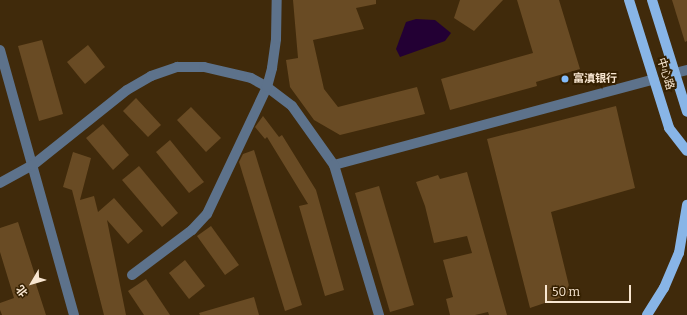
<!DOCTYPE html>
<html>
<head>
<meta charset="utf-8">
<style>
	body { margin:0 }
	#map { position:relative; width:687px; height:315px; overflow:hidden; background:#402a0b; font-family:Bitter,"Noto Sans SC",serif }
	div>[style] { position:absolute }
	[style*='--x'] { left:calc(var(--x)*1px); top:calc(var(--y)*1px); width:calc(var(--w)*1px); rotate:calc(var(--a)*1deg) }
	.water>* { inset:0; background:#230034 }
	.building>* { inset:0; background:#694b24 }
	.minor>* { height:10px; margin:-5px; padding:0 5px; transform-origin:5px; border-radius:5px; background:#5d728b }
	.major>* { height:10px; margin:-5px; padding:0 5px; transform-origin:5px; border-radius:5px; background:#88b5e7 }
	.dots>* { width:11px; height:11px; translate:-50% -50%; box-sizing:border-box; border:2px solid #352001; border-radius:50% }
	span { translate:-50% -50%; white-space:nowrap; text-align:center; line-height:1.15; -webkit-text-stroke:4px #352001; paint-order:stroke }
	.street-label { font-size:11px; color:#f8e6d1 }
	.poi-label { font-size:11px; color:#f8e6d1; font-weight:700 }
	.left { translate:0 -50%; text-align:left }
	.north { position:absolute; left:12px; top:263px; width:40px; height:40px; -webkit-text-stroke:3px #352001; paint-order:stroke; rotate:232deg; font-size:11px; font-weight:700; line-height:16px; text-align:center; color:#f8e6d1 }
	.north::after { content:''; display:block; margin:auto; width:14px; height:18px; background:#f8e6d1; clip-path:polygon(50% 0,100% 100%,50% 72%,0 100%) }
	.scale { position:absolute; left:545px; top:285px; width:86px; height:18px; box-sizing:border-box; border:2px solid #f8e6d1; border-top:0; padding-left:5px; font-size:12px; line-height:14px; white-space:nowrap; color:#f8e6d1; -webkit-text-stroke:3px #352001; paint-order:stroke }
</style>
</head>
<body>
<div id="map">
	<div class="water">
		<div style="clip-path:polygon(416px 19px,435px 20px,451px 33px,445px 41px,400px 57px,396px 49px,406px 22px)"></div>
	</div>
	<div class="building">
		<div style="clip-path:polygon(293px 0,376px 0,376px 4px,356px 8px,364px 29px,313px 40px,324px 89px,338px 107px,417px 87px,425px 114px,340px 135px,314px 120px,290px 87px,286px 60px,298px 58px)"></div>
		<div style="clip-path:polygon(460px 0,503px 0,474px 31px,454px 18px)"></div>
		<div style="clip-path:polygon(517px 0,559px 0,580px 69px,536px 82px,537px 86px,450px 110px,441px 79px,533px 53px)"></div>
		<div style="clip-path:polygon(672px 0,687px 0,687px 41px,685px 42px)"></div>
		<div style="clip-path:polygon(42px 40px,63px 114px,39px 121px,18px 46px)"></div>
		<div style="clip-path:polygon(88px 45px,105px 67px,85px 84px,67px 62px)"></div>
		<div style="clip-path:polygon(136px 98px,161px 125px,148px 137px,123px 111px)"></div>
		<div style="clip-path:polygon(616px 106px,635px 188px,551px 212px,571px 294px,530px 308px,487px 139px)"></div>
		<div style="clip-path:polygon(191px 107px,221px 138px,206px 152px,177px 120px)"></div>
		<div style="clip-path:polygon(263px 116px,279px 137px,282px 135px,316px 190px,344px 290px,325px 296px,299px 206px,308px 204px,267px 137px,265px 139px,255px 127px)"></div>
		<div style="clip-path:polygon(103px 124px,129px 155px,113px 170px,86px 138px)"></div>
		<div style="clip-path:polygon(170px 140px,204px 182px,189px 193px,156px 152px)"></div>
		<div style="clip-path:polygon(254px 150px,302px 305px,285px 311px,239px 162px,243px 154px)"></div>
		<div style="clip-path:polygon(73px 152px,91px 158px,80px 200px,94px 196px,98px 212px,114px 198px,143px 231px,128px 244px,107px 220px,126px 315px,104px 315px,72px 190px,63px 187px)"></div>
		<div style="clip-path:polygon(139px 166px,178px 213px,162px 227px,122px 180px)"></div>
		<div style="clip-path:polygon(467px 172px,507px 315px,489px 315px,488px 312px,475px 315px,450px 315px,446px 299px,453px 297px,443px 260px,472px 253px,467px 236px,434px 243px,425px 206px,416px 182px,438px 175px,440px 179px)"></div>
		<div style="clip-path:polygon(379px 186px,414px 305px,390px 312px,355px 193px)"></div>
		<div style="clip-path:polygon(18px 222px,37px 281px,35px 281px,46px 315px,2px 315px,0 310px,0 303px,14px 298px,0 252px,0 228px)"></div>
		<div style="clip-path:polygon(211px 226px,239px 265px,225px 275px,197px 236px)"></div>
		<div style="clip-path:polygon(185px 260px,205px 286px,189px 299px,169px 273px)"></div>
		<div style="clip-path:polygon(146px 279px,170px 315px,144px 315px,128px 291px)"></div>
		<div style="clip-path:polygon(254px 297px,259px 315px,200px 315px,199px 313px)"></div>
	</div>
	<div class="minor">
		<div style="--x:0;--y:50;--w:275;--a:74.4"></div>
		<div style="--x:675;--y:73;--w:12;--a:-14"></div>
		<div style="--x:334;--y:165;--w:331;--a:-15"></div>
		<div style="--x:0;--y:183;--w:38;--a:-29"></div>
		<div style="--x:33;--y:165;--w:120;--a:-38.6"></div>
		<div style="--x:127;--y:90;--w:28;--a:-30"></div>
		<div style="--x:151;--y:76;--w:28;--a:-19"></div>
		<div style="--x:177;--y:67;--w:27;--a:0"></div>
		<div style="--x:204;--y:67;--w:48;--a:13.2"></div>
		<div style="--x:251;--y:78;--w:18;--a:29"></div>
		<div style="--x:267;--y:87;--w:31;--a:37"></div>
		<div style="--x:292;--y:106;--w:72;--a:54.6"></div>
		<div style="--x:334;--y:165;--w:157;--a:73.3"></div>
		<div style="--x:132;--y:275;--w:75;--a:-36.9"></div>
		<div style="--x:192;--y:230;--w:22;--a:-47"></div>
		<div style="--x:207;--y:214;--w:140;--a:-64.7"></div>
		<div style="--x:267;--y:87;--w:20;--a:-75"></div>
		<div style="--x:272;--y:68;--w:29;--a:-82"></div>
		<div style="--x:276;--y:39;--w:39;--a:-89"></div>
	</div>
	<div class="major">
		<div style="--x:629;--y:0;--w:134;--a:72.6"></div>
		<div style="--x:669;--y:128;--w:29;--a:52"></div>
		<div style="--x:652;--y:0;--w:117;--a:72.6"></div>
		<div style="--x:647;--y:315;--w:32;--a:-58"></div>
		<div style="--x:664;--y:288;--w:38;--a:-67"></div>
		<div style="--x:679;--y:253;--w:49;--a:-80.5"></div>
	</div>
	<div class="dots">
		<div style="left:565px;top:79px;background:#83bcfb"></div>
	</div>
	<div class="street-label">
		<span style="left:665px;top:74px;rotate:73deg">中心路</span>
	</div>
	<div class="poi-label">
		<span class="left" style="left:573px;top:79px">富滇银行</span>
	</div>
	<div class="north">北</div>
	<div class="scale">50 m</div>
</div>
</body>
</html>
